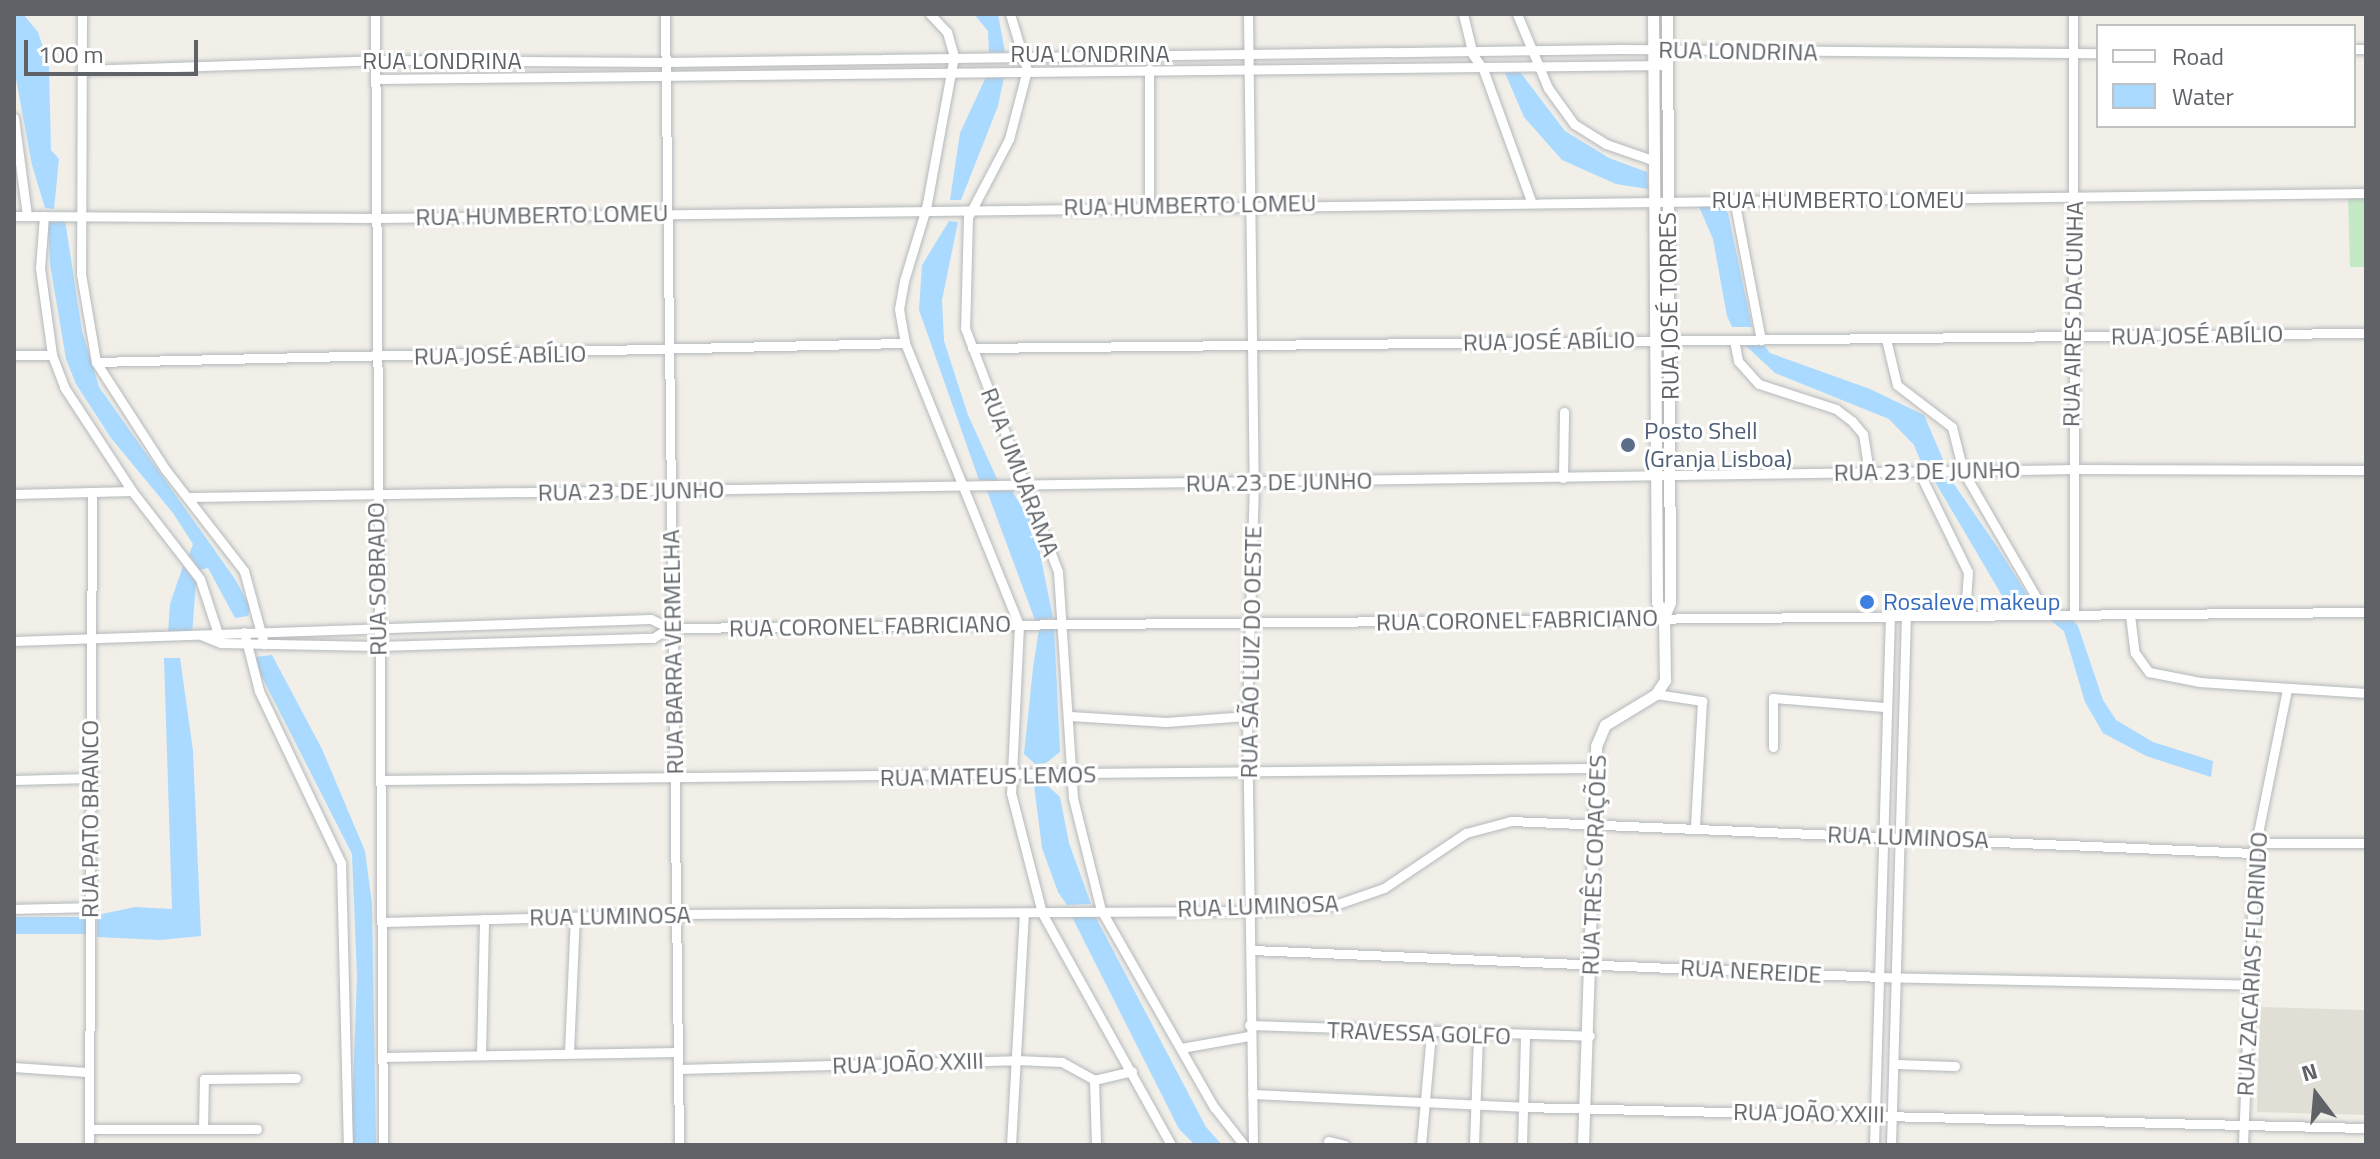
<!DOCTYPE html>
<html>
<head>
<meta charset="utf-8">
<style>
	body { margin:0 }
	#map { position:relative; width:2380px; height:1159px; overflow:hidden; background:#f1efe8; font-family:"Titillium Web",sans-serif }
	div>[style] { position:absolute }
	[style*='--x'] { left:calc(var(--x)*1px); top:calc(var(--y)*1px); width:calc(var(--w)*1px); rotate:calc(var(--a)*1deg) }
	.education>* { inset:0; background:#e1ded6 }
	.green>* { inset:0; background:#c5e8c5 }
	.water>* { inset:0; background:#aadaff }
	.roads { filter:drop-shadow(0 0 2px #b5b8bc) drop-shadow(0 0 2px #b5b8bc) }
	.minor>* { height:9px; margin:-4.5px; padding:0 4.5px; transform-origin:4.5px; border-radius:4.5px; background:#fff }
	.tertiary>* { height:11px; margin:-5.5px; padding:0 5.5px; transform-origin:5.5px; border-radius:5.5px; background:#fff }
	.dots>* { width:22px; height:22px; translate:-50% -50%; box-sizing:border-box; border:4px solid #fff; border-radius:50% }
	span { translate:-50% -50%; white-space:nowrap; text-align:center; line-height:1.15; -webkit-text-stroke:6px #fff; paint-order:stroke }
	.street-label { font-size:24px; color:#5f6368 }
	.service-label { font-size:24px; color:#4e5e75 }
	.left { translate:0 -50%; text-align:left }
	.shop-label { font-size:24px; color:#366cbe }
	.frame { position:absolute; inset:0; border:16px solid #5f6368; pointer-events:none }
	.legend { position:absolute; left:2096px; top:24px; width:260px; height:104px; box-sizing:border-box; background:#fff; border:2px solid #bfc1c3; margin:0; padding:10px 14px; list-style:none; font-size:24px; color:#5f6368 }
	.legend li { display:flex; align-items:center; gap:16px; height:40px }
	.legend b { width:40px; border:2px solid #bfc1c3 }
	.north { position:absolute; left:2276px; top:1055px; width:80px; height:80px; -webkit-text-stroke:6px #fff; paint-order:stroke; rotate:344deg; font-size:22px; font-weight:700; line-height:32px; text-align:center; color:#5f6368 }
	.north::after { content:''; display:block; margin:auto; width:28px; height:36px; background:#5f6368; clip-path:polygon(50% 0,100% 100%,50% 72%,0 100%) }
	.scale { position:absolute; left:24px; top:40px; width:174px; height:36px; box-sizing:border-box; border:4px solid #5f6368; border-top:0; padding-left:10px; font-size:24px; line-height:28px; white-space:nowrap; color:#5f6368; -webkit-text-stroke:6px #fff; paint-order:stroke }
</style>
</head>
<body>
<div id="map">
	<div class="education">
		<div style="clip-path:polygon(2260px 1007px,2366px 1010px,2366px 1115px,2257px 1112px)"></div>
	</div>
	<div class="green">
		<div style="clip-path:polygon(2366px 195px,2366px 267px,2350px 267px,2348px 196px)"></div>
	</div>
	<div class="water">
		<div style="clip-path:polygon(14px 14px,23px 14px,38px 32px,49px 66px,51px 150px,59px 159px,54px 209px,45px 208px,32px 165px,14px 68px)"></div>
		<div style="clip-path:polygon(974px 14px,998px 14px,1005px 52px,989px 52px,988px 31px)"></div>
		<div style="clip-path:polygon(1520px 72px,1565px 131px,1609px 158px,1647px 172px,1648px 189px,1616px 184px,1562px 160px,1524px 117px,1505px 73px)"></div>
		<div style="clip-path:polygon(986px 77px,1004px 77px,998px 106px,961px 200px,950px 200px,960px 133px)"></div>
		<div style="clip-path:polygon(1697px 202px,1719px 202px,1728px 213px,1752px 327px,1732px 327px,1727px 316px,1713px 239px)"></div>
		<div style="clip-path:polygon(48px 220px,65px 220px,82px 331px,99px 387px,235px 579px,250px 607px,248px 616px,235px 618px,208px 568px,200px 570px,189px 555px,193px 544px,173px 513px,111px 438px,76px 384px,66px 359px,50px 264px)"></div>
		<div style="clip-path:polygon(949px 221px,958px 222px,942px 300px,944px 341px,968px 415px,998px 481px,979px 480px,919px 310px,922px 265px)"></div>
		<div style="clip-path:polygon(1744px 344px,1763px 344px,1770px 353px,1870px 389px,1924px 415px,1945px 464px,1922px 465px,1914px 445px,1889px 419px,1775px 373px)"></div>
		<div style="clip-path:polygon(1947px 474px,1998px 548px,2034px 606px,2010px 604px,2004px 599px,1931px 475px)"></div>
		<div style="clip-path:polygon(987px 491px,1012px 491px,1035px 528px,1053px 618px,1035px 620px)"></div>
		<div style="clip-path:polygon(183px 566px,196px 583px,192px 634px,168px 633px,170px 604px)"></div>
		<div style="clip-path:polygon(2050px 620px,2073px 620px,2078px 626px,2103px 700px,2116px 720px,2153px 742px,2213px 761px,2211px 777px,2146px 756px,2103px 733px,2085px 702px,2064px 631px)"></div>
		<div style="clip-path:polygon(1054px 627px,1060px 752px,1046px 763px,1035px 764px,1024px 754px,1033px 668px,1039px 629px)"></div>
		<div style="clip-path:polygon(272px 655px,322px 749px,365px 851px,372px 904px,376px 1145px,351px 1145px,357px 976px,352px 854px,257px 667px,255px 657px)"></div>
		<div style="clip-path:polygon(164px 658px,180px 658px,193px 751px,201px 936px,160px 940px,97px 937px,97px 915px,135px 907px,172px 909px)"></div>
		<div style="clip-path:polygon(1034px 785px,1047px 785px,1060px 797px,1069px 843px,1091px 904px,1067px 905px,1058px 892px,1042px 848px)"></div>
		<div style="clip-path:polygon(1094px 914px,1206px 1127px,1222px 1145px,1195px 1145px,1179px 1129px,1071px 915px)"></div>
		<div style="clip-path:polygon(14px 917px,87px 917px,87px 934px,14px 934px)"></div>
	</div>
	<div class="roads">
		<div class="minor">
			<div style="--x:82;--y:14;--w:260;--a:90.2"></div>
			<div style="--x:81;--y:274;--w:89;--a:80.3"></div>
			<div style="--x:96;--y:362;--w:127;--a:57.2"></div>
			<div style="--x:165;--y:469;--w:129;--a:52.2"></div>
			<div style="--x:244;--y:571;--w:76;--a:74.7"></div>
			<div style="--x:375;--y:14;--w:1131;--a:89.59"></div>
			<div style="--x:665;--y:14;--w:1131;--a:89.29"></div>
			<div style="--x:930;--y:14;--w:25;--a:47"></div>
			<div style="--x:947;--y:32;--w:25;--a:74"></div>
			<div style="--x:954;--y:56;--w:155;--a:100.4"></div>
			<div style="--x:926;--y:208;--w:76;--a:106.8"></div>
			<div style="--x:904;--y:281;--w:28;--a:100"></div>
			<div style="--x:899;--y:309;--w:35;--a:80"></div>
			<div style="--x:905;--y:343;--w:304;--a:68"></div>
			<div style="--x:1019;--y:625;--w:168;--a:92.7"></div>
			<div style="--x:1011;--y:793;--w:124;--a:75.5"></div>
			<div style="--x:1042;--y:913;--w:265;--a:60.9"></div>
			<div style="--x:1010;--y:14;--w:59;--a:73.1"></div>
			<div style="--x:1027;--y:70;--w:71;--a:104.6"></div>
			<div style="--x:1009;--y:139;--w:88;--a:117.7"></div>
			<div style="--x:968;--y:217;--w:111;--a:91.5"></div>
			<div style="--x:965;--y:328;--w:261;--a:69.1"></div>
			<div style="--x:1058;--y:572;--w:226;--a:86.2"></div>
			<div style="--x:1073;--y:798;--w:115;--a:76"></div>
			<div style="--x:1101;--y:910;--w:227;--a:60.2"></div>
			<div style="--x:1214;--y:1107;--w:48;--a:51.7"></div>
			<div style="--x:1248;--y:14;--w:468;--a:89.3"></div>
			<div style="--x:1254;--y:482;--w:234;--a:91.7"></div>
			<div style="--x:1247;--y:716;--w:429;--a:89.2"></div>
			<div style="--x:1463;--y:14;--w:42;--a:76.3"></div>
			<div style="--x:1473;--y:55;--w:17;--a:54"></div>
			<div style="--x:1483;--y:69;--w:140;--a:70"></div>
			<div style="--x:1517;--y:14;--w:80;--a:67.3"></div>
			<div style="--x:1548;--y:88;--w:44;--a:54.2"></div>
			<div style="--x:1574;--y:124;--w:38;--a:32"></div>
			<div style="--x:1606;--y:144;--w:52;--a:19.1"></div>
			<div style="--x:2073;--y:14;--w:600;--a:89.9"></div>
			<div style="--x:2354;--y:49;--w:12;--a:0"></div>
			<div style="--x:1149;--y:69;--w:136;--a:90"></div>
			<div style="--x:82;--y:70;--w:294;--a:-1.9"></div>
			<div style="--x:376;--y:60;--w:290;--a:0.4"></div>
			<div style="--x:666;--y:62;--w:955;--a:-0.78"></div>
			<div style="--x:1621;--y:49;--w:477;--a:0.5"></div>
			<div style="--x:376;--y:79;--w:1291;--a:-0.62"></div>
			<div style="--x:14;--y:118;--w:99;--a:82.4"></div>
			<div style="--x:1734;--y:199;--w:144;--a:79.2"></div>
			<div style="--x:14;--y:216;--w:364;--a:0.3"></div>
			<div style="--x:378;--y:218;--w:1988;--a:-0.72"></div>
			<div style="--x:44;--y:216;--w:52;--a:94.4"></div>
			<div style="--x:40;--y:268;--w:88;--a:82.1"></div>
			<div style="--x:52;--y:355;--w:34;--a:69"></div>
			<div style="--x:64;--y:387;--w:124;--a:56.8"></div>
			<div style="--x:132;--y:491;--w:111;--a:52.3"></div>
			<div style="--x:200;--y:579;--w:67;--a:71.8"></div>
			<div style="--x:1886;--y:339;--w:47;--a:76.6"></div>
			<div style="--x:1897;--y:385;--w:69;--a:37.4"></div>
			<div style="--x:1952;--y:427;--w:45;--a:76"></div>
			<div style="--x:1963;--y:471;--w:165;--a:59.9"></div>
			<div style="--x:1734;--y:340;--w:21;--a:79"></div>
			<div style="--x:1738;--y:361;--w:31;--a:48"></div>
			<div style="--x:1759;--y:384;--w:81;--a:18"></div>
			<div style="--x:1836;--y:409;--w:20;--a:37"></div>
			<div style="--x:1852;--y:421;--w:17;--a:50"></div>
			<div style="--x:1863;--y:434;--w:38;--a:81"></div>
			<div style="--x:972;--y:348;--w:1394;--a:-0.62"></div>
			<div style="--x:14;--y:355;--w:38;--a:0"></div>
			<div style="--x:96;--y:362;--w:809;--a:-1.35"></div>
			<div style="--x:1919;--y:472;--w:111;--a:63.9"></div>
			<div style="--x:1968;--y:572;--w:42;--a:94.1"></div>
			<div style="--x:1563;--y:478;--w:66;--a:-89.1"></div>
			<div style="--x:14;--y:494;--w:118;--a:-1.5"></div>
			<div style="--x:191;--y:497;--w:1881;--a:-0.85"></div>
			<div style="--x:2072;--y:469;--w:294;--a:0.2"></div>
			<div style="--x:2130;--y:615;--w:38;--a:83"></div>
			<div style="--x:2135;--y:653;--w:24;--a:54"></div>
			<div style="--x:2149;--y:672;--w:52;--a:11.1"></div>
			<div style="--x:2200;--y:682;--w:166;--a:3.8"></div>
			<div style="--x:244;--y:632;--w:61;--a:75.7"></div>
			<div style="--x:259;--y:691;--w:191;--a:64.5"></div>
			<div style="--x:341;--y:863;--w:282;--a:88.6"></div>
			<div style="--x:201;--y:635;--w:22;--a:22"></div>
			<div style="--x:221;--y:643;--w:157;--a:1.1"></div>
			<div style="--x:378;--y:646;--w:275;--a:-1.7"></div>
			<div style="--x:653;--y:638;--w:19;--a:-32"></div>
			<div style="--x:14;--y:641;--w:637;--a:-1.98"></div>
			<div style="--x:651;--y:619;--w:20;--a:27"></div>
			<div style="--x:669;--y:628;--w:1697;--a:-0.54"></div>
			<div style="--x:1656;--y:694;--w:47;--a:8.7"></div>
			<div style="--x:1702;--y:701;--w:127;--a:93.2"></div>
			<div style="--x:1070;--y:716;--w:96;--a:3.6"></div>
			<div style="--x:1166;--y:722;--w:81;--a:-4.2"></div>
			<div style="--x:1773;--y:747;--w:49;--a:-90"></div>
			<div style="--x:1773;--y:698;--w:113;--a:4.6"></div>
			<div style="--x:14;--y:780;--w:76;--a:-1.5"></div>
			<div style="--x:381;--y:780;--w:1213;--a:-0.57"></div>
			<div style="--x:2255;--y:843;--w:111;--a:0"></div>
			<div style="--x:14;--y:909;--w:76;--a:-1.5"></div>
			<div style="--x:384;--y:922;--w:290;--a:-1.6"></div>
			<div style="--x:674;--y:914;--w:575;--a:-0.3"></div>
			<div style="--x:1249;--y:911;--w:83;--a:-3.4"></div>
			<div style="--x:1332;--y:906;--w:55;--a:-19.1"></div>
			<div style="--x:1384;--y:888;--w:99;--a:-33.9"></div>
			<div style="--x:1466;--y:833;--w:47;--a:-14.9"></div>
			<div style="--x:1511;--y:821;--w:744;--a:2.47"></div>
			<div style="--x:1252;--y:950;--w:629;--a:2.46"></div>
			<div style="--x:1880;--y:977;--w:370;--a:1.2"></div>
			<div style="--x:1249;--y:1025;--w:341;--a:1.8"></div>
			<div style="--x:1181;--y:1048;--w:69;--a:-10"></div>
			<div style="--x:569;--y:1052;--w:135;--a:-87.5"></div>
			<div style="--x:481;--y:1055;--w:136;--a:-88.7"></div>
			<div style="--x:384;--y:1057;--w:293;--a:-1"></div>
			<div style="--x:1895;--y:1064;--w:60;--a:1.9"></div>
			<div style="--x:14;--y:1067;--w:72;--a:4"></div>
			<div style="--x:678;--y:1069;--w:338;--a:-1.5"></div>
			<div style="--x:1016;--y:1060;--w:46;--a:2.5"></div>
			<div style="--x:1062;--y:1062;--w:37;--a:29"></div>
			<div style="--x:1094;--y:1080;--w:39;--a:-13"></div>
			<div style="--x:1094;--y:1080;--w:65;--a:88.2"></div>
			<div style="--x:1252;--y:1094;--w:271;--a:2.7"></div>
			<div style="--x:1523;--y:1107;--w:843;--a:1.43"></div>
			<div style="--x:89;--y:1129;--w:168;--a:0"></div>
			<div style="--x:203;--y:1129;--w:50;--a:-88.9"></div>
			<div style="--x:204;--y:1079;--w:92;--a:-0.6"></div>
			<div style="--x:1328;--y:1141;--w:17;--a:13"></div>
			<div style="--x:89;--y:1145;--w:652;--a:-89.74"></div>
			<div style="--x:1011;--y:1145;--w:231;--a:-86.8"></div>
			<div style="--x:1421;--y:1145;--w:111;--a:-84.9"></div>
			<div style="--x:1474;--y:1145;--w:109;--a:-87.9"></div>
			<div style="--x:1522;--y:1145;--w:108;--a:-88.4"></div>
			<div style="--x:1874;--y:1145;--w:531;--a:-88.27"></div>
			<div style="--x:1891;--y:1145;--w:531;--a:-88.38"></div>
			<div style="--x:2243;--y:1145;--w:292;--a:-87.8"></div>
			<div style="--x:2254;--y:853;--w:167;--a:-78.6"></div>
		</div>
		<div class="tertiary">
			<div style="--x:1653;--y:14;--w:588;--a:89.61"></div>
			<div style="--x:1657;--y:602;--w:17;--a:65"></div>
			<div style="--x:1583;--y:1145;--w:399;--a:-88.1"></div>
			<div style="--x:1596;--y:746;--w:23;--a:-67"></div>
			<div style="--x:1605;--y:725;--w:60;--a:-31.3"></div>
			<div style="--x:1656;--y:694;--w:17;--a:-57"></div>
			<div style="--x:1665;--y:680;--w:63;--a:-90.9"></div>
			<div style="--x:1664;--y:617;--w:16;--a:-68"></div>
			<div style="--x:1670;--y:602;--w:588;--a:-90.29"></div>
		</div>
	</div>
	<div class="dots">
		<div style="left:1628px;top:445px;background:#5c6f8a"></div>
		<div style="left:1867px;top:602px;background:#3f7fe0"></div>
	</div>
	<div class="street-label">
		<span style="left:1738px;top:51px;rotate:1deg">RUA LONDRINA</span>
		<span style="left:1090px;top:54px">RUA LONDRINA</span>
		<span style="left:442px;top:61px">RUA LONDRINA</span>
		<span style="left:1838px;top:200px">RUA HUMBERTO LOMEU</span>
		<span style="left:1190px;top:205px;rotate:-1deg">RUA HUMBERTO LOMEU</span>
		<span style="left:542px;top:215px;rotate:-1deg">RUA HUMBERTO LOMEU</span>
		<span style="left:1669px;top:306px;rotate:-91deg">RUA JOSÉ TORRES</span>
		<span style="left:2073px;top:314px;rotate:-89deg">RUA AIRES DA CUNHA</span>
		<span style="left:2197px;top:335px;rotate:-1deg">RUA JOSÉ ABÍLIO</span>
		<span style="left:1549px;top:341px;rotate:-1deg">RUA JOSÉ ABÍLIO</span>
		<span style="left:500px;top:355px;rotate:-1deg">RUA JOSÉ ABÍLIO</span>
		<span style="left:1927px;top:471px;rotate:-1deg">RUA 23 DE JUNHO</span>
		<span style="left:1020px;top:472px;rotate:69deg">RUA UMUARAMA</span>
		<span style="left:1279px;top:482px;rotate:-1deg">RUA 23 DE JUNHO</span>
		<span style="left:631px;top:491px;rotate:-1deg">RUA 23 DE JUNHO</span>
		<span style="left:377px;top:579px;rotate:-91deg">RUA SOBRADO</span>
		<span style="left:1517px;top:620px;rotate:-1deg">RUA CORONEL FABRICIANO</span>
		<span style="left:870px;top:626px;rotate:-1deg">RUA CORONEL FABRICIANO</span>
		<span style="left:673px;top:652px;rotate:-91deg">RUA BARRA VERMELHA</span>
		<span style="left:1251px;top:652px;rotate:-89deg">RUA SÃO LUIZ DO OESTE</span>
		<span style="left:988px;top:776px;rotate:-1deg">RUA MATEUS LEMOS</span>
		<span style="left:90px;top:819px;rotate:-90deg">RUA PATO BRANCO</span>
		<span style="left:1908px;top:837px;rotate:2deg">RUA LUMINOSA</span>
		<span style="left:1594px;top:865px;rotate:-88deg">RUA TRÊS CORAÇÕES</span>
		<span style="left:1258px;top:906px;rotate:-2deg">RUA LUMINOSA</span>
		<span style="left:610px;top:916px;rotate:-1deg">RUA LUMINOSA</span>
		<span style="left:2252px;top:964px;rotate:-87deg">RUA ZACARIAS FLORINDO</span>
		<span style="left:1751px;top:971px;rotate:3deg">RUA NEREIDE</span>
		<span style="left:1419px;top:1033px;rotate:2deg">TRAVESSA GOLFO</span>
		<span style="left:908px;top:1063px;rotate:-2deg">RUA JOÃO XXIII</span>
		<span style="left:1809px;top:1113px;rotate:1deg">RUA JOÃO XXIII</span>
	</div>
	<div class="service-label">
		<span class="left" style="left:1644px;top:445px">Posto Shell<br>(Granja Lisboa)</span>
	</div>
	<div class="shop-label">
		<span class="left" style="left:1883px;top:602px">Rosaleve makeup</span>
	</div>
	<div class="frame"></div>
	<ul class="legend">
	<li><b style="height:10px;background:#fff"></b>Road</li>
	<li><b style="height:22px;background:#aadaff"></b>Water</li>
	</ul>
	<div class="north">N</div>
	<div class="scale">100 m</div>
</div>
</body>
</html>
